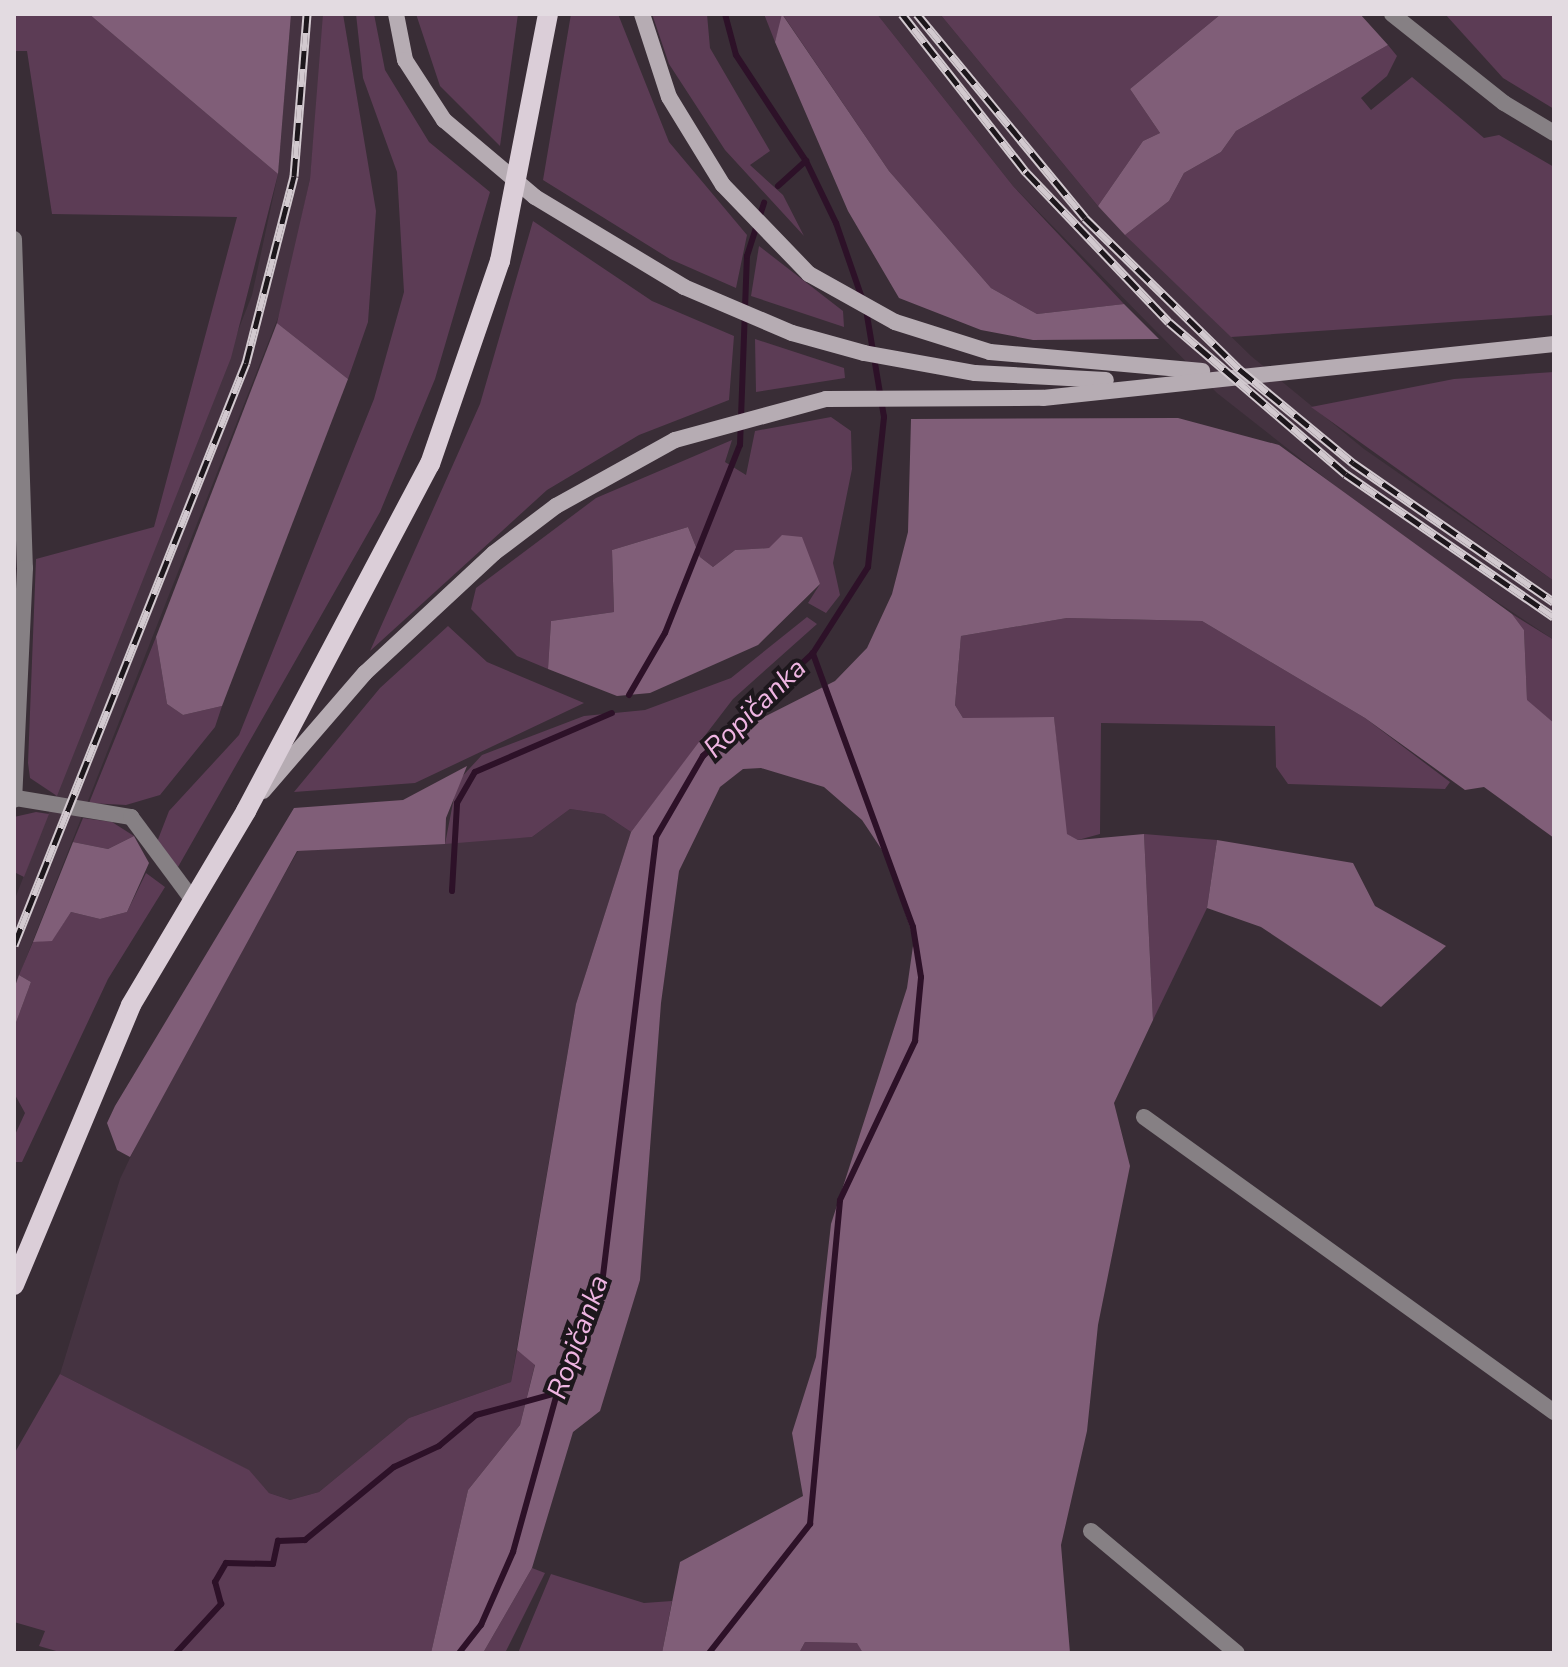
<!DOCTYPE html>
<html>
<head>
<meta charset="utf-8">
<style>
	body { margin:0 }
	#map { position:relative; width:1568px; height:1667px; overflow:hidden; background:#392d36; font-family:"Nunito Sans",sans-serif }
	div>[style] { position:absolute }
	[style*='--x'] { left:calc(var(--x)*1px); top:calc(var(--y)*1px); width:calc(var(--w)*1px); rotate:calc(var(--a)*1deg) }
	.built>* { inset:0; background:#453341 }
	.green>* { inset:0; background:#5c3c55 }
	.forest>* { inset:0; background:#805e78 }
	.stream>* { height:6px; margin:-3px; padding:0 3px; transform-origin:3px; border-radius:3px; background:#2d1128 }
	.minor>* { height:16px; margin:-8px; padding:0 8px; transform-origin:8px; border-radius:8px; background:#868084 }
	.secondary>* { height:16px; margin:-8px; padding:0 8px; transform-origin:8px; border-radius:8px; background:#b6acb3 }
	.primary>* { height:20px; margin:-10px; padding:0 10px; transform-origin:10px; border-radius:10px; background:#dbced8 }
	.rail>* { height:9px; margin-top:-4.5px; transform-origin:0; background:repeating-linear-gradient(90deg,#1d171c 0 18px,#d2c9cf 0 36px); box-sizing:border-box; border-block:2px solid #d2c9cf }
	span { translate:-50% -50%; white-space:nowrap; text-align:center; line-height:1.15; -webkit-text-stroke:8px #1d171c; paint-order:stroke }
	.water-label { font-size:28px; color:#efb5e2; font-style:italic }
	.frame { position:absolute; inset:0; border:16px solid #e3dbe1; pointer-events:none }
</style>
</head>
<body>
<div id="map">
	<div class="built">
		<div style="clip-path:polygon(291px 14px,323px 14px,323px 39px,310px 179px,283px 305px,14px 989px,14px 901px,252px 295px,278px 174px)"></div>
		<div style="clip-path:polygon(877px 14px,940px 14px,1098px 206px,1251px 356px,1364px 449px,1554px 581px,1554px 640px,1401px 538px,1217px 393px,1013px 186px)"></div>
		<div style="clip-path:polygon(570px 809px,604px 814px,631px 832px,576px 1004px,511px 1382px,409px 1418px,319px 1492px,290px 1500px,269px 1493px,248px 1470px,60px 1374px,120px 1179px,173px 1068px,298px 851px,532px 837px)"></div>
	</div>
	<div class="green">
		<div style="clip-path:polygon(14px 14px,89px 14px,278px 174px,231px 358px,57px 796px,30px 778px,28px 763px,36px 559px,154px 527px,237px 217px,52px 214px,27px 51px,14px 51px)"></div>
		<div style="clip-path:polygon(323px 14px,343px 14px,376px 211px,368px 322px,348px 379px,277px 323px,310px 179px)"></div>
		<div style="clip-path:polygon(356px 14px,374px 14px,385px 70px,429px 142px,490px 192px,435px 379px,380px 512px,178px 867px,157px 842px,169px 811px,239px 735px,374px 399px,404px 292px,397px 172px,363px 78px)"></div>
		<div style="clip-path:polygon(416px 14px,518px 14px,500px 146px,440px 86px)"></div>
		<div style="clip-path:polygon(571px 14px,618px 14px,669px 142px,747px 235px,736px 288px,670px 259px,543px 180px)"></div>
		<div style="clip-path:polygon(652px 14px,707px 14px,710px 48px,770px 151px,750px 165px,783px 195px,804px 236px,725px 150px,669px 64px)"></div>
		<div style="clip-path:polygon(764px 14px,877px 14px,1013px 186px,1124px 304px,1037px 314px,991px 288px,889px 171px,783px 15px,775px 42px)"></div>
		<div style="clip-path:polygon(940px 14px,1221px 14px,1130px 89px,1160px 133px,1143px 141px,1098px 206px)"></div>
		<div style="clip-path:polygon(1445px 14px,1554px 14px,1554px 109px,1503px 78px)"></div>
		<div style="clip-path:polygon(1388px 45px,1397px 56px,1387px 76px,1361px 98px,1371px 110px,1412px 77px,1484px 138px,1499px 135px,1554px 167px,1554px 315px,1231px 337px,1125px 235px,1169px 201px,1184px 173px,1221px 152px,1236px 131px)"></div>
		<div style="clip-path:polygon(533px 221px,652px 301px,734px 336px,729px 400px,639px 435px,547px 490px,370px 651px,480px 404px)"></div>
		<div style="clip-path:polygon(759px 246px,843px 311px,844px 327px,751px 296px)"></div>
		<div style="clip-path:polygon(755px 339px,844px 368px,845px 378px,756px 392px)"></div>
		<div style="clip-path:polygon(1554px 372px,1554px 581px,1311px 407px,1454px 379px)"></div>
		<div style="clip-path:polygon(831px 417px,851px 431px,852px 469px,833px 563px,840px 595px,826px 613px,808px 603px,820px 584px,769px 548px,735px 550px,713px 567px,700px 557px,688px 527px,612px 550px,614px 612px,551px 621px,548px 669px,517px 656px,471px 609px,476px 588px,596px 498px,732px 440px,725px 462px,746px 475px,755px 431px)"></div>
		<div style="clip-path:polygon(1512px 614px,1554px 640px,1554px 723px,1527px 701px,1524px 630px)"></div>
		<div style="clip-path:polygon(807px 617px,817px 624px,733px 699px,631px 832px,604px 814px,570px 809px,532px 837px,445px 844px,457px 782px,482px 755px,584px 716px,645px 710px,731px 678px)"></div>
		<div style="clip-path:polygon(1067px 618px,1202px 621px,1365px 718px,1450px 782px,1445px 789px,1288px 784px,1276px 767px,1275px 726px,1101px 723px,1100px 834px,1078px 840px,1066px 834px,1054px 718px,963px 718px,955px 705px,961px 636px)"></div>
		<div style="clip-path:polygon(448px 626px,487px 662px,584px 703px,415px 783px,294px 792px,380px 688px)"></div>
		<div style="clip-path:polygon(156px 637px,167px 704px,183px 715px,222px 706px,215px 727px,160px 795px,126px 805px,89px 803px)"></div>
		<div style="clip-path:polygon(36px 812px,49px 814px,24px 877px,14px 872px,14px 817px)"></div>
		<div style="clip-path:polygon(83px 818px,112px 822px,134px 836px,108px 849px,73px 842px)"></div>
		<div style="clip-path:polygon(1144px 834px,1217px 840px,1207px 908px,1153px 1020px)"></div>
		<div style="clip-path:polygon(146px 873px,165px 887px,108px 979px,22px 1162px,14px 1162px,14px 1137px,25px 1113px,14px 1093px,14px 1028px,31px 982px,19px 975px,33px 942px,52px 940px,71px 912px,100px 919px,127px 912px)"></div>
		<div style="clip-path:polygon(517px 1350px,535px 1364px,520px 1425px,468px 1490px,431px 1653px,63px 1653px,39px 1646px,45px 1631px,14px 1622px,14px 1454px,60px 1374px,249px 1470px,269px 1493px,290px 1500px,319px 1492px,409px 1418px,511px 1382px)"></div>
		<div style="clip-path:polygon(532px 1568px,545px 1573px,505px 1653px,483px 1653px)"></div>
		<div style="clip-path:polygon(551px 1574px,644px 1603px,672px 1601px,662px 1653px,518px 1653px)"></div>
		<div style="clip-path:polygon(805px 1642px,858px 1643px,863px 1653px,799px 1653px)"></div>
	</div>
	<div class="forest">
		<div style="clip-path:polygon(89px 14px,291px 14px,278px 174px)"></div>
		<div style="clip-path:polygon(782px 14px,889px 171px,991px 288px,1037px 314px,1124px 304px,1159px 339px,1033px 340px,981px 330px,899px 298px,848px 211px,775px 42px)"></div>
		<div style="clip-path:polygon(1221px 14px,1360px 14px,1388px 45px,1236px 131px,1221px 152px,1184px 173px,1169px 201px,1125px 235px,1098px 206px,1143px 141px,1160px 133px,1130px 89px)"></div>
		<div style="clip-path:polygon(277px 323px,348px 379px,222px 706px,183px 715px,167px 704px,156px 637px)"></div>
		<div style="clip-path:polygon(1178px 418px,1279px 445px,1512px 614px,1524px 630px,1527px 700px,1554px 723px,1554px 838px,1484px 787px,1465px 790px,1365px 718px,1202px 621px,1067px 618px,961px 636px,955px 705px,963px 718px,1054px 717px,1067px 834px,1078px 840px,1144px 834px,1153px 1020px,1114px 1103px,1130px 1166px,1098px 1325px,1087px 1431px,1061px 1545px,1070px 1653px,863px 1653px,857px 1643px,805px 1642px,799px 1653px,662px 1653px,680px 1562px,803px 1496px,792px 1433px,816px 1357px,831px 1224px,907px 988px,914px 939px,886px 856px,862px 820px,824px 787px,761px 768px,743px 769px,720px 787px,679px 871px,661px 1003px,640px 1280px,600px 1411px,573px 1432px,532px 1568px,483px 1653px,431px 1653px,468px 1490px,520px 1425px,535px 1365px,517px 1350px,576px 1004px,631px 832px,702px 738px,754px 722px,835px 681px,867px 648px,892px 594px,908px 532px,911px 419px)"></div>
		<div style="clip-path:polygon(688px 527px,700px 557px,713px 567px,735px 550px,769px 548px,782px 535px,802px 537px,820px 584px,758px 645px,650px 693px,617px 696px,548px 669px,551px 621px,614px 612px,612px 550px)"></div>
		<div style="clip-path:polygon(467px 766px,446px 818px,445px 844px,297px 851px,130px 1157px,117px 1150px,107px 1123px,115px 1106px,294px 808px,403px 800px)"></div>
		<div style="clip-path:polygon(134px 836px,149px 863px,127px 912px,100px 919px,71px 912px,52px 941px,33px 942px,73px 842px,108px 849px)"></div>
		<div style="clip-path:polygon(1217px 840px,1353px 863px,1375px 906px,1446px 946px,1381px 1007px,1261px 927px,1207px 908px)"></div>
		<div style="clip-path:polygon(19px 975px,31px 982px,14px 1028px,14px 989px)"></div>
	</div>
	<div class="stream">
		<div style="--x:725;--y:14;--w:42;--a:75"></div>
		<div style="--x:736;--y:55;--w:127;--a:56.6"></div>
		<div style="--x:806;--y:161;--w:69;--a:64.2"></div>
		<div style="--x:836;--y:223;--w:79;--a:70.9"></div>
		<div style="--x:778;--y:186;--w:38;--a:-42"></div>
		<div style="--x:629;--y:695;--w:72;--a:-59.9"></div>
		<div style="--x:665;--y:633;--w:202;--a:-68.3"></div>
		<div style="--x:740;--y:445;--w:189;--a:-87.9"></div>
		<div style="--x:747;--y:256;--w:56;--a:-72.2"></div>
		<div style="--x:452;--y:891;--w:88;--a:-86.7"></div>
		<div style="--x:457;--y:803;--w:36;--a:-60"></div>
		<div style="--x:475;--y:772;--w:149;--a:-23.3"></div>
		<div style="--x:176;--y:1653;--w:67;--a:-47.4"></div>
		<div style="--x:221;--y:1604;--w:23;--a:-105"></div>
		<div style="--x:215;--y:1582;--w:22;--a:-60"></div>
		<div style="--x:226;--y:1563;--w:47;--a:1.2"></div>
		<div style="--x:273;--y:1564;--w:24;--a:-78"></div>
		<div style="--x:278;--y:1541;--w:27;--a:-2"></div>
		<div style="--x:305;--y:1540;--w:115;--a:-39.4"></div>
		<div style="--x:394;--y:1467;--w:50;--a:-25"></div>
		<div style="--x:439;--y:1446;--w:48;--a:-40"></div>
		<div style="--x:476;--y:1415;--w:84;--a:-15.2"></div>
		<div style="--x:459;--y:1653;--w:36;--a:-52"></div>
		<div style="--x:481;--y:1625;--w:80;--a:-66.3"></div>
		<div style="--x:513;--y:1552;--w:165;--a:-74.5"></div>
		<div style="--x:557;--y:1393;--w:118;--a:-67.6"></div>
		<div style="--x:602;--y:1284;--w:450;--a:-83.1"></div>
		<div style="--x:656;--y:837;--w:94;--a:-59.9"></div>
		<div style="--x:703;--y:756;--w:151;--a:-43.1"></div>
		<div style="--x:813;--y:653;--w:102;--a:-57.4"></div>
		<div style="--x:868;--y:567;--w:151;--a:-83.9"></div>
		<div style="--x:884;--y:417;--w:109;--a:-99.5"></div>
		<div style="--x:709;--y:1653;--w:164;--a:-51.9"></div>
		<div style="--x:810;--y:1524;--w:325;--a:-84.7"></div>
		<div style="--x:840;--y:1200;--w:176;--a:-64.7"></div>
		<div style="--x:915;--y:1041;--w:64;--a:-84.6"></div>
		<div style="--x:921;--y:977;--w:51;--a:-99.1"></div>
		<div style="--x:913;--y:927;--w:292;--a:-110.1"></div>
	</div>
	<div class="minor">
		<div style="--x:1392;--y:14;--w:143;--a:38.5"></div>
		<div style="--x:1504;--y:103;--w:58;--a:31"></div>
		<div style="--x:14;--y:239;--w:329;--a:88.1"></div>
		<div style="--x:25;--y:568;--w:232;--a:92.7"></div>
		<div style="--x:16;--y:798;--w:117;--a:9.4"></div>
		<div style="--x:131;--y:817;--w:102;--a:53.4"></div>
		<div style="--x:1144;--y:1117;--w:505;--a:35.74"></div>
		<div style="--x:1091;--y:1531;--w:190;--a:39.9"></div>
	</div>
	<div class="secondary">
		<div style="--x:396;--y:14;--w:47;--a:78.9"></div>
		<div style="--x:405;--y:60;--w:72;--a:57"></div>
		<div style="--x:444;--y:120;--w:119;--a:40.2"></div>
		<div style="--x:535;--y:197;--w:174;--a:31.1"></div>
		<div style="--x:684;--y:287;--w:117;--a:23.1"></div>
		<div style="--x:792;--y:333;--w:75;--a:15.5"></div>
		<div style="--x:864;--y:353;--w:113;--a:10.2"></div>
		<div style="--x:975;--y:373;--w:131;--a:3.1"></div>
		<div style="--x:642;--y:14;--w:87;--a:72"></div>
		<div style="--x:669;--y:97;--w:103;--a:58.5"></div>
		<div style="--x:723;--y:185;--w:124;--a:46"></div>
		<div style="--x:809;--y:274;--w:98;--a:29.2"></div>
		<div style="--x:895;--y:322;--w:100;--a:17.5"></div>
		<div style="--x:990;--y:352;--w:213;--a:5.1"></div>
		<div style="--x:263;--y:791;--w:156;--a:-49.2"></div>
		<div style="--x:365;--y:673;--w:176;--a:-42.9"></div>
		<div style="--x:494;--y:553;--w:78;--a:-37.2"></div>
		<div style="--x:556;--y:506;--w:136;--a:-29"></div>
		<div style="--x:675;--y:440;--w:156;--a:-15.2"></div>
		<div style="--x:826;--y:399;--w:217;--a:-0.3"></div>
		<div style="--x:1043;--y:398;--w:514;--a:-6.03"></div>
	</div>
	<div class="primary">
		<div style="--x:14;--y:1285;--w:303;--a:-67.3"></div>
		<div style="--x:131;--y:1005;--w:226;--a:-59.3"></div>
		<div style="--x:246;--y:811;--w:393;--a:-62.1"></div>
		<div style="--x:430;--y:464;--w:215;--a:-71"></div>
		<div style="--x:500;--y:261;--w:252;--a:-79"></div>
	</div>
	<div class="rail">
		<div style="--x:902;--y:14;--w:201;--a:51.9"></div>
		<div style="--x:1026;--y:172;--w:207;--a:46.4"></div>
		<div style="--x:1169;--y:322;--w:233;--a:40.7"></div>
		<div style="--x:1346;--y:474;--w:252;--a:34.5"></div>
		<div style="--x:917;--y:14;--w:264;--a:50.5"></div>
		<div style="--x:1085;--y:218;--w:216;--a:44.4"></div>
		<div style="--x:1239;--y:369;--w:148;--a:39.5"></div>
		<div style="--x:1353;--y:463;--w:244;--a:34.7"></div>
		<div style="--x:14;--y:945;--w:627;--a:-68.27"></div>
		<div style="--x:246;--y:363;--w:193;--a:-75.6"></div>
		<div style="--x:294;--y:176;--w:163;--a:-85.4"></div>
	</div>
	<div class="water-label">
		<span style="left:755px;top:708px;rotate:-44deg">Ropičanka</span>
		<span style="left:578px;top:1337px;rotate:-70deg">Ropičanka</span>
	</div>
	<div class="frame"></div>
</div>
</body>
</html>
